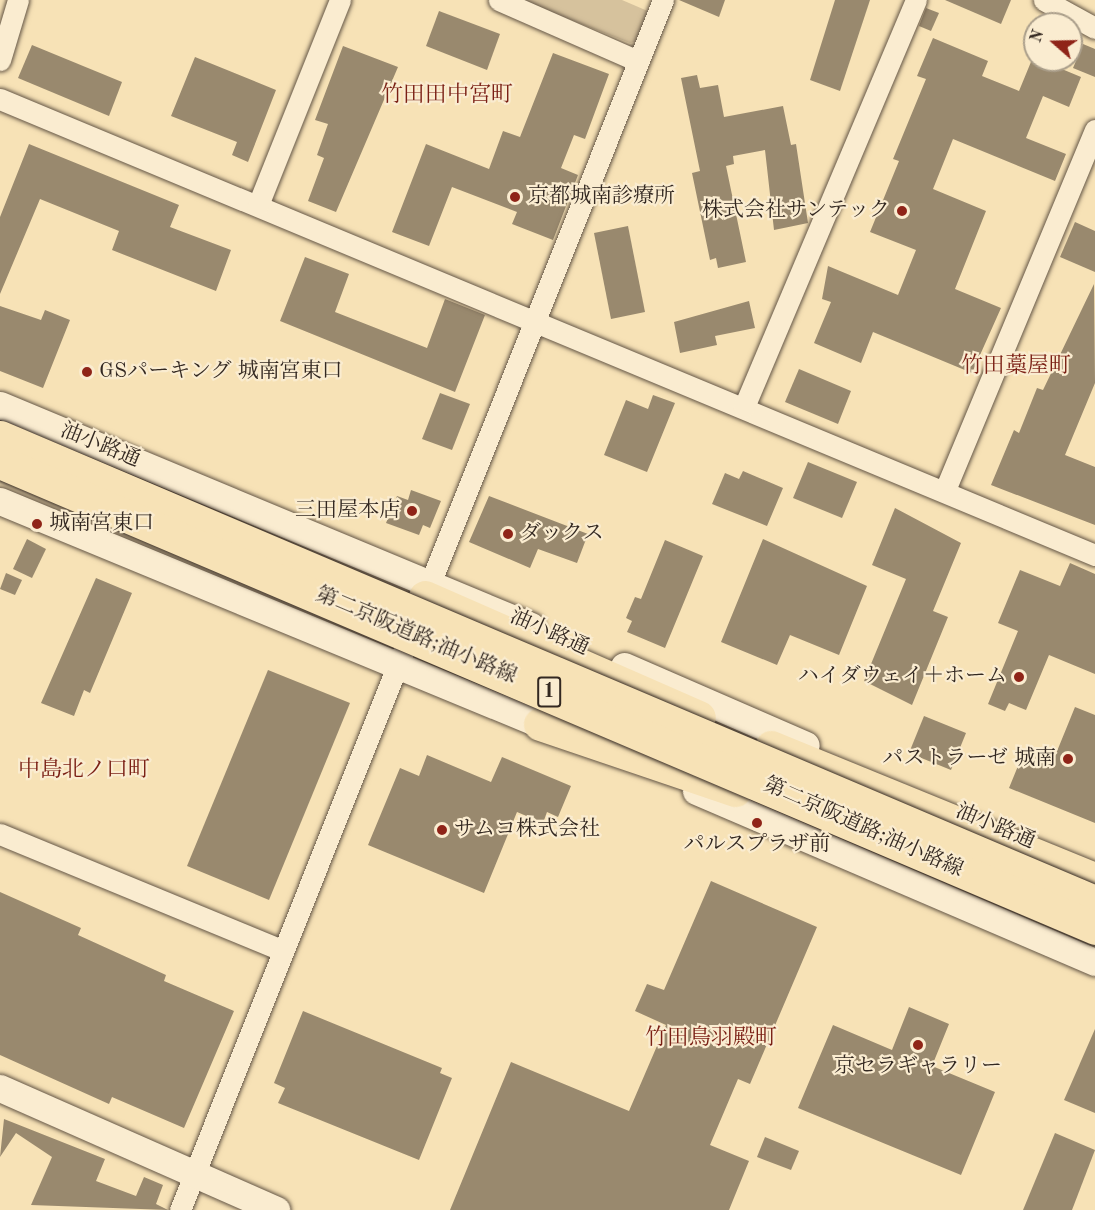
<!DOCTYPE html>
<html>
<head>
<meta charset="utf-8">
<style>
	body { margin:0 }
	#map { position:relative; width:1095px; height:1210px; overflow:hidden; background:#f7e2b6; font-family:"Old Standard TT","Noto Serif JP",serif }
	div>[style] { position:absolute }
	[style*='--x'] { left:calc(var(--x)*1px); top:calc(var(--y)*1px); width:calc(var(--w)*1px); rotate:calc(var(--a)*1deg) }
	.green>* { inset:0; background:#d6c29d }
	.building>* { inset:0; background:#99896e }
	.roads { filter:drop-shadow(0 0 2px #645646) drop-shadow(0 0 2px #645646) }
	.minor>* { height:21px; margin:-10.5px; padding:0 10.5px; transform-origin:10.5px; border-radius:10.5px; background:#faecd0 }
	.tertiary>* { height:27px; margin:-13.5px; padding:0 13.5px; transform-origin:13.5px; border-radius:13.5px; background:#faecd0 }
	.motorway>* { height:33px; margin:-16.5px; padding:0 16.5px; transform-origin:16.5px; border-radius:16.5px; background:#f7e2b6 }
	.bridges { filter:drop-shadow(0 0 2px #332821) drop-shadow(0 0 2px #332821) }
	.motorway-bridge>* { height:33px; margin:-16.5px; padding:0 16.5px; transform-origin:16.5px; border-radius:16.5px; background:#f7e2b6 }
	.dots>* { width:16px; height:16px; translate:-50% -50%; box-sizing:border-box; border:3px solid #faecd0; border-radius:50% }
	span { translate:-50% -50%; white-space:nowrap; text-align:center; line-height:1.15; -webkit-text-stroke:4.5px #faecd0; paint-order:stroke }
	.shield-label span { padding:2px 4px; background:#faecd0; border:2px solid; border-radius:4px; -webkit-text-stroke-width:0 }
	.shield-label { font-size:20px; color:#332821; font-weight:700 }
	.poi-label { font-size:21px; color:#332821 }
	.left { translate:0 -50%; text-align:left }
	.right { translate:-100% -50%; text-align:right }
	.street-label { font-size:21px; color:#332821 }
	.neighbourhood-label { font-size:22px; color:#7a1f14 }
	.north { position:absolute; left:1023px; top:12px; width:60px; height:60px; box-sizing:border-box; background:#faecd0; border:2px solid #aa9e8a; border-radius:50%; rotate:290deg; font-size:16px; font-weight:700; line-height:24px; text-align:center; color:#332821 }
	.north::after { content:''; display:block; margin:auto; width:21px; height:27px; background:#8f2418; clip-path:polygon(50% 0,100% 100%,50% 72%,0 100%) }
</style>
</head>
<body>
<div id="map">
	<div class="green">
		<div style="clip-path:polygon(520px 0,622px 0,650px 12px,638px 41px,630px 43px)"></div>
	</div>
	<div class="building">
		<div style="clip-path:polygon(679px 0,725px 0,719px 17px)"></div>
		<div style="clip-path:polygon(835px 0,870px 0,840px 91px,810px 80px)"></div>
		<div style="clip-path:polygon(945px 0,1011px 0,1001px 24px)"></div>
		<div style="clip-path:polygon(926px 8px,939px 13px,931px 31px,919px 26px)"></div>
		<div style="clip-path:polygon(439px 11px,500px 34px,487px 70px,426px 46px)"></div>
		<div style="clip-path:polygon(933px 38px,988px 61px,982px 76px,1019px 91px,1033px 57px,1081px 77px,1069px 107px,1043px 96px,1026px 138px,1066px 154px,1055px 181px,953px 139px,933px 189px,986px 211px,955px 289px,1001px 308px,972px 373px,873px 332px,861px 363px,814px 343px,831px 302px,822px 299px,828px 266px,898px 295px,916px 250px,870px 232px,899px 161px,893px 159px,926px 79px,917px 76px)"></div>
		<div style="clip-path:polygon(1083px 44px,1095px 49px,1095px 77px,1073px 68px)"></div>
		<div style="clip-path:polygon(32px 45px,122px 82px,109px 116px,18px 78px)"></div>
		<div style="clip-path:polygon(343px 46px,398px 67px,336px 212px,308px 201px,324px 158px,317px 155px,328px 124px,315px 120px)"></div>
		<div style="clip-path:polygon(553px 53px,609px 74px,585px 139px,574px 135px,561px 168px,578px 175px,553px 240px,512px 224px,517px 212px,452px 187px,429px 246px,392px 232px,426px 144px,489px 169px,503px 131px,520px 137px)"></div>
		<div style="clip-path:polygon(195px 57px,276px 90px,248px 162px,232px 155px,237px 142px,171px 116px)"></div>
		<div style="clip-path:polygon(697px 75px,700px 88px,718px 85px,724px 117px,783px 106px,791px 145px,796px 144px,808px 223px,774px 230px,765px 150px,733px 156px,734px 164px,726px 166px,746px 262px,718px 268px,716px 258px,710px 260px,692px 173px,700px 171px,681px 78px)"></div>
		<div style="clip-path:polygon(29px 144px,179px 205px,170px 227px,231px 250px,216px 291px,112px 250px,119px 231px,40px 199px,0 294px,0 217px)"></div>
		<div style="clip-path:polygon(1075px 222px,1095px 231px,1095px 272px,1060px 257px)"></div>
		<div style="clip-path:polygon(628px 226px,645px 312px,611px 319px,594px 233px)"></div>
		<div style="clip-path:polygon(305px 257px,349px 274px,335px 312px,427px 348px,445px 299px,485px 315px,455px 392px,280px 321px)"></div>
		<div style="clip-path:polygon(1094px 284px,1095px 383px,1065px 455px,1095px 467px,1095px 525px,991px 485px,1014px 430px,1019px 433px,1037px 388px,1043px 390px)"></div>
		<div style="clip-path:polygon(749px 301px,755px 328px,715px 336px,717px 345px,680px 353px,674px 322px)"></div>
		<div style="clip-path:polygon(0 306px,41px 320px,45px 310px,70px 320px,43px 388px,0 371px)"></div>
		<div style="clip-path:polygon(799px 369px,851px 391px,838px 424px,785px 402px)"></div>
		<div style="clip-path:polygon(440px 393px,470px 404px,452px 450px,422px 439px)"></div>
		<div style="clip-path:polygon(653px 395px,675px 403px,647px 472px,604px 455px,626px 400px,648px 409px)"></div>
		<div style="clip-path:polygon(808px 462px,857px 482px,842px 518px,793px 498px)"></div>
		<div style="clip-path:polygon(743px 471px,783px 488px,767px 526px,712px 504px,725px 473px,739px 479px)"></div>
		<div style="clip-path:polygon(411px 490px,441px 501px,430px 528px,423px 525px,419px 535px,386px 523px,397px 496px,408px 500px)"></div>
		<div style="clip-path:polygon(489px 496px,588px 534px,577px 563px,538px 549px,530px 568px,469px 542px)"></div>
		<div style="clip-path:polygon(895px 508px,961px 543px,933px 611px,948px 617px,912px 705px,864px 681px,906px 579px,872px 565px)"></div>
		<div style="clip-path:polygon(27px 539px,46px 549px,32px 578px,13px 569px)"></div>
		<div style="clip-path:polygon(763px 539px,867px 586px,839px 655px,790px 635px,777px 665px,721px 642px)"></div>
		<div style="clip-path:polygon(665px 540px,703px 556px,665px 648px,627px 632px,632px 621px,626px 618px,635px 597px,641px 599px)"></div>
		<div style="clip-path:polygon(1070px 563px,1095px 574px,1095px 674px,1049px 655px,1026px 710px,1009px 703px,1005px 711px,988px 704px,1018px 631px,998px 623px,1020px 570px,1060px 586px)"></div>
		<div style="clip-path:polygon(6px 573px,22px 580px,15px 595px,0 589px)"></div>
		<div style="clip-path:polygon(96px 578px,132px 593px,90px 693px,84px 690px,74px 716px,41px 703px)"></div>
		<div style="clip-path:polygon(268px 670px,350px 703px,269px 900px,187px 866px)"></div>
		<div style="clip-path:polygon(1075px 707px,1095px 715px,1095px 823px,1009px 788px,1020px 761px,1032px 766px,1037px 754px,1053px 761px)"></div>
		<div style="clip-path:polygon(924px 716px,966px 733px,951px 770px,909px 753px)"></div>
		<div style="clip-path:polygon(427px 755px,491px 782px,502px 757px,571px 786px,558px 817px,547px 812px,543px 823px,517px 812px,484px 893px,368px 845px,400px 768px,419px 776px)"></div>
		<div style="clip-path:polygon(711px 881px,817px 927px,750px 1084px,738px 1079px,710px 1145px,749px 1161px,729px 1210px,450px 1210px,511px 1062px,629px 1111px,666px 1025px,635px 1011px,647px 984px,664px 990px)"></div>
		<div style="clip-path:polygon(0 892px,81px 928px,78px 935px,166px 975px,164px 981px,234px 1011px,184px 1128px,112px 1097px,109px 1104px,0 1055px)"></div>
		<div style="clip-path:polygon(909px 1007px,949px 1024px,932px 1066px,995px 1092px,961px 1175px,798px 1108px,833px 1025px,892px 1050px)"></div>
		<div style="clip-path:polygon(303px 1011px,442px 1068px,440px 1073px,452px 1078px,419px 1160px,278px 1103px,285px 1088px,274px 1083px)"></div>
		<div style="clip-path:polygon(1095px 1029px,1095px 1113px,1064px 1100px)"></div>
		<div style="clip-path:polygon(4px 1119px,105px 1159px,96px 1181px,136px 1196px,144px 1177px,163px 1185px,156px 1204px,168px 1210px,31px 1205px,52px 1157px,16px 1133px,0 1157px)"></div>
		<div style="clip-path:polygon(1055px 1133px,1095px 1150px,1072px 1210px,1023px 1210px)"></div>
		<div style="clip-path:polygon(765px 1137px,799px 1151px,791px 1170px,757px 1157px)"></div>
	</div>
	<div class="roads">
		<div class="minor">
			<div style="--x:499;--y:0;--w:152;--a:23.7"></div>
			<div style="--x:1044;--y:0;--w:58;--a:28.8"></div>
			<div style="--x:0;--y:60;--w:63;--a:-73.3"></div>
			<div style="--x:0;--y:99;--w:1186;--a:22.61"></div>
			<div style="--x:258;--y:205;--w:221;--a:-68.2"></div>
			<div style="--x:744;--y:407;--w:442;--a:-67.1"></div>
			<div style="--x:945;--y:490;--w:390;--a:-67.4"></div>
			<div style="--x:0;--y:834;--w:305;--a:22.4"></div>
			<div style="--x:180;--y:1210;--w:1303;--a:-68.24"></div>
		</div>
		<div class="tertiary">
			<div style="--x:0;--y:405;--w:575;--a:22.6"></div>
			<div style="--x:0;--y:501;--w:605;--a:22.45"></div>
			<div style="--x:624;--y:666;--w:198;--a:23.5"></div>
			<div style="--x:696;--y:791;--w:434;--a:23.2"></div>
			<div style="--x:0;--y:1088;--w:302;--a:23.8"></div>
		</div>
		<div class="motorway">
			<div style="--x:425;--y:597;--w:299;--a:23.7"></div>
			<div style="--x:540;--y:724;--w:206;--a:18.7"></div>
			<div style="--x:771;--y:747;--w:350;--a:22.2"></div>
		</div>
	</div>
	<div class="bridges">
		<div class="motorway-bridge">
			<div style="--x:0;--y:437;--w:1190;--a:23.01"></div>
			<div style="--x:0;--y:462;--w:1190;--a:23.05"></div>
		</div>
	</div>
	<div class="dots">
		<div style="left:515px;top:197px;background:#8f2418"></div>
		<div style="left:902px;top:211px;background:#8f2418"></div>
		<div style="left:87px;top:372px;background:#8f2418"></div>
		<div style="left:412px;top:511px;background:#8f2418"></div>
		<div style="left:37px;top:524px;background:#8f2418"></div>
		<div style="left:508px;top:534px;background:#8f2418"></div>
		<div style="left:1019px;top:677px;background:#8f2418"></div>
		<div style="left:1068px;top:759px;background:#8f2418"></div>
		<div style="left:757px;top:823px;background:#8f2418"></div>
		<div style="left:442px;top:830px;background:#8f2418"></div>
		<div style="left:918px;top:1045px;background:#8f2418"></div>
	</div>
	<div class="shield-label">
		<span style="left:549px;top:692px">1</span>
	</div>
	<div class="poi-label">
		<span class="left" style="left:528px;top:197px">京都城南診療所</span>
		<span class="right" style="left:890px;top:211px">株式会社サンテック</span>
		<span class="left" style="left:99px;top:372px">GSパーキング 城南宮東口</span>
		<span class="right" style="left:400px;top:511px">三田屋本店</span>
		<span class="left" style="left:49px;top:524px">城南宮東口</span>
		<span class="left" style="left:520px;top:534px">ダックス</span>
		<span class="right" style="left:1007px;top:677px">ハイダウェイ＋ホーム</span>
		<span class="right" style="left:1056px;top:759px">パストラーゼ 城南</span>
		<span class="left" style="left:454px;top:830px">サムコ株式会社</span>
		<span style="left:757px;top:845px">パルスプラザ前</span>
		<span style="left:918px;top:1067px">京セラギャラリー</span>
	</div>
	<div class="street-label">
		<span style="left:100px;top:446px;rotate:22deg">油小路通</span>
		<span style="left:549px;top:633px;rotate:24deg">油小路通</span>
		<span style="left:416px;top:636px;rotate:23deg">第二京阪道路;油小路線</span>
		<span style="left:995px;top:827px;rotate:23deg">油小路通</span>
		<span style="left:863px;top:828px;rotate:24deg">第二京阪道路;油小路線</span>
	</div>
	<div class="neighbourhood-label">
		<span style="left:447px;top:96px">竹田田中宮町</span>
		<span style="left:1016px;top:367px">竹田藁屋町</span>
		<span style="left:84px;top:771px">中島北ノ口町</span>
		<span style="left:711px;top:1039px">竹田鳥羽殿町</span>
	</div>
	<div class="north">N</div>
</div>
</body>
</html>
